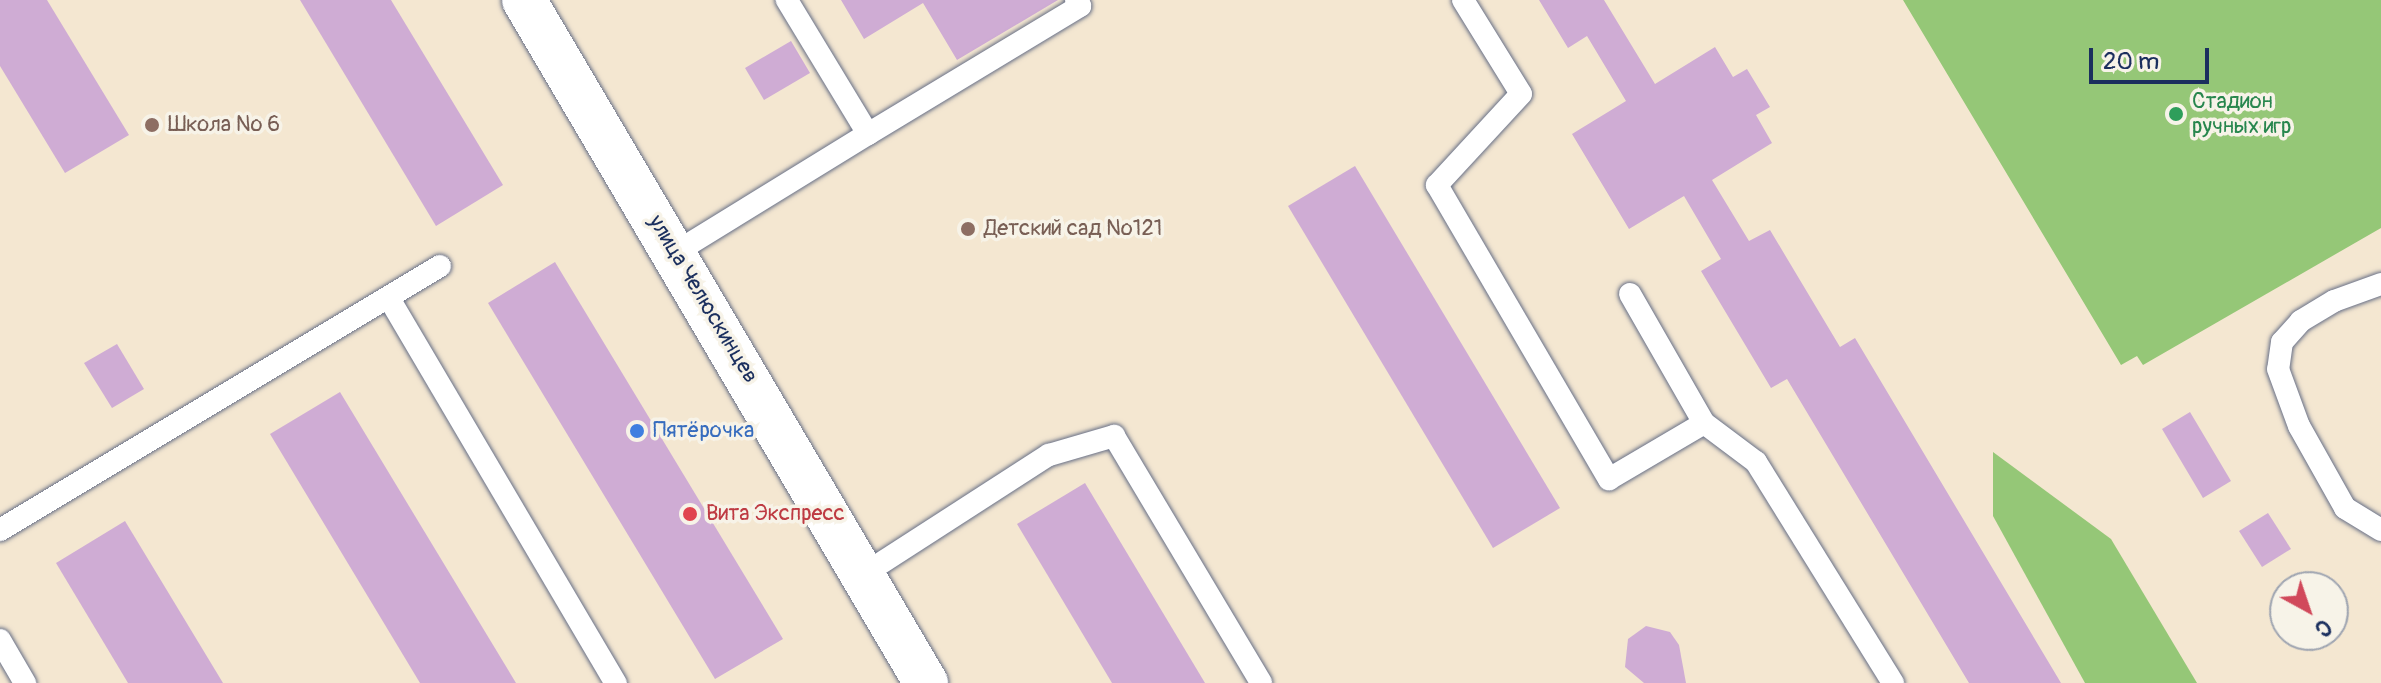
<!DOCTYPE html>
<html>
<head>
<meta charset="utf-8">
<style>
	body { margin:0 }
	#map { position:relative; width:2381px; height:683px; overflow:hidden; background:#f4e7d1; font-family:Pangolin,sans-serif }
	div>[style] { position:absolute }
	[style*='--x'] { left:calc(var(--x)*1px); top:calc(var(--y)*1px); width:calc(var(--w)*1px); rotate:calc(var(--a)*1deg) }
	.green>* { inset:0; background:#95c777 }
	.building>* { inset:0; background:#cfacd4 }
	.roads { filter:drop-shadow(0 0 2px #676f86) drop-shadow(0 0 2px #676f86) }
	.service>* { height:22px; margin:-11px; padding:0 11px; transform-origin:11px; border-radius:11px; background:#fff }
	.minor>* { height:44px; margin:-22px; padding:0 22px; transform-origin:22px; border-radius:22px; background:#fff }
	.dots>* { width:22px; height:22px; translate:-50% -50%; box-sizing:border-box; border:4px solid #f7f3e8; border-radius:50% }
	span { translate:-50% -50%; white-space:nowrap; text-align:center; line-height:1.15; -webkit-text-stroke:7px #f7f3e8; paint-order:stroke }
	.leisure-label { font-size:22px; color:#27864d }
	.left { translate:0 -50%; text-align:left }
	.education-label { font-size:22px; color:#785e54 }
	.street-label { font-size:22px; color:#1b2f5e }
	.shop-label { font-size:22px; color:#366cbe }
	.health-label { font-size:22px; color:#be3a42 }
	.north { position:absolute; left:2269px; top:571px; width:80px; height:80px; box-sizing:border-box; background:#f7f3e8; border:2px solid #9fa5b1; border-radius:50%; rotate:140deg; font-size:22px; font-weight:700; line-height:32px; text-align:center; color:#1b2f5e }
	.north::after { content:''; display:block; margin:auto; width:28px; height:36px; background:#d1495b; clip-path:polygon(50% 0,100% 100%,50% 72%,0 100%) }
	.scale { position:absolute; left:2089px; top:48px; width:120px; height:36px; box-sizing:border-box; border:4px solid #1b2f5e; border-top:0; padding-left:10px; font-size:24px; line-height:28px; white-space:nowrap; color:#1b2f5e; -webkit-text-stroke:6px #f7f3e8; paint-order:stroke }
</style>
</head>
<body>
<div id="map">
	<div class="green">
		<div style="clip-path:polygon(1903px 0,2381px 0,2381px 228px,2143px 365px,2137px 356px,2121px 365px)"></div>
		<div style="clip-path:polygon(1993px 452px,2111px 539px,2197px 683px,2085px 683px,1993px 516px)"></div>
	</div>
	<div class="building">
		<div style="clip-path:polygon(0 0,47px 0,129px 135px,65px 173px,0 66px)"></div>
		<div style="clip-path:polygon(300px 0,391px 0,503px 185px,436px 226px)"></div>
		<div style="clip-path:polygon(841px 0,1058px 0,957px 60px,923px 3px,864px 39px)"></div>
		<div style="clip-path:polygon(1539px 0,1604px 0,1655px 84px,1715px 47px,1733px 77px,1747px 69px,1770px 107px,1756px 115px,1772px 143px,1712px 180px,1749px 241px,1770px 230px,1840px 347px,1855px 338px,2061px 683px,1969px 683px,1787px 379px,1771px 388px,1701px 271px,1721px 259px,1684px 196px,1629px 229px,1572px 134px,1626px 101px,1587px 36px,1568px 48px)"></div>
		<div style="clip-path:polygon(791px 41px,810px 73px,764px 100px,745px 68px)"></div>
		<div style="clip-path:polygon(1355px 166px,1560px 508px,1493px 548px,1288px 206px)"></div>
		<div style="clip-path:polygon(555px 262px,783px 639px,715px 679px,488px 303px)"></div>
		<div style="clip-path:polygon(117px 344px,144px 389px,112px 408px,84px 363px)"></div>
		<div style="clip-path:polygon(340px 392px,516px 683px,420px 683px,270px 434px)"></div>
		<div style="clip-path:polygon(2190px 412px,2231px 481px,2203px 498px,2162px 429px)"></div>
		<div style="clip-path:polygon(1085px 483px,1205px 683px,1112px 683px,1017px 524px)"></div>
		<div style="clip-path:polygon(2268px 513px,2291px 549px,2262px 567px,2239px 531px)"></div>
		<div style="clip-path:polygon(125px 521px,223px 683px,128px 683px,56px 563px)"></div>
		<div style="clip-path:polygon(1646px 626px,1670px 632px,1679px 645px,1686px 683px,1644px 683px,1625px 667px,1628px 639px)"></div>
	</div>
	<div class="roads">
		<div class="service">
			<div style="--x:1463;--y:0;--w:110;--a:58.3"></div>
			<div style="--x:1521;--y:94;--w:124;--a:132.7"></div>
			<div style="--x:1437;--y:185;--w:341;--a:59.7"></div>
			<div style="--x:1609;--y:479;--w:110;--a:-30.5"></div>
			<div style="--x:1704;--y:423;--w:65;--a:36.9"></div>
			<div style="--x:1756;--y:462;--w:260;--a:58.2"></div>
			<div style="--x:868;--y:134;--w:248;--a:-31.1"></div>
			<div style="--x:1080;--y:6;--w:7;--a:-124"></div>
			<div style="--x:676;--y:252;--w:225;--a:-31.6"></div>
			<div style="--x:868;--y:134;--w:157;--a:-121.2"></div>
			<div style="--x:2381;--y:284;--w:50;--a:160.1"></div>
			<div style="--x:2334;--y:301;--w:39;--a:149"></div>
			<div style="--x:2301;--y:321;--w:28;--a:132"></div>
			<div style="--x:2282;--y:342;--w:27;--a:98"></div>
			<div style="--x:2278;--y:369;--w:61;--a:69.8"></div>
			<div style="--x:2299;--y:426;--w:94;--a:60.7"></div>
			<div style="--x:2345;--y:508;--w:42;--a:31.4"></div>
			<div style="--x:1630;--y:294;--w:149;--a:60.2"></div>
			<div style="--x:390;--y:300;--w:445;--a:59.5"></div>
			<div style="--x:0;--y:530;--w:513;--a:-30.96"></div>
			<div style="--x:864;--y:574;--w:220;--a:-32.8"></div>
			<div style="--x:1049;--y:455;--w:68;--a:-16.3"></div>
			<div style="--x:1114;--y:436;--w:287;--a:59.2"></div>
			<div style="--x:0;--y:640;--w:50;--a:59.8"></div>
		</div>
		<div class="minor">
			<div style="--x:524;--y:0;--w:793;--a:59.52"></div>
		</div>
	</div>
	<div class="dots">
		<div style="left:2176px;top:114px;background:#2e9e5b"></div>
		<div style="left:152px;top:125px;background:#8d6e63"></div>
		<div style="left:968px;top:229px;background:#8d6e63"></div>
		<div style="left:637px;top:431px;background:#3f7fe0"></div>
		<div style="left:690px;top:514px;background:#e0444e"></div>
	</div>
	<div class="leisure-label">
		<span class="left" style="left:2192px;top:114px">Стадион<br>ручных игр</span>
	</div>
	<div class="education-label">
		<span class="left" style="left:168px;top:125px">Школа № 6</span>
		<span class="left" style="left:984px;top:229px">Детский сад №121</span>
	</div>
	<div class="street-label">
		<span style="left:703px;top:299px;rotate:59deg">улица Челюскинцев</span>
	</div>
	<div class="shop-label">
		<span class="left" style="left:653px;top:431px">Пятёрочка</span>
	</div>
	<div class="health-label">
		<span class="left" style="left:706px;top:514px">Вита Экспресс</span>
	</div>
	<div class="north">С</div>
	<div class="scale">20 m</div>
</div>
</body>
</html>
